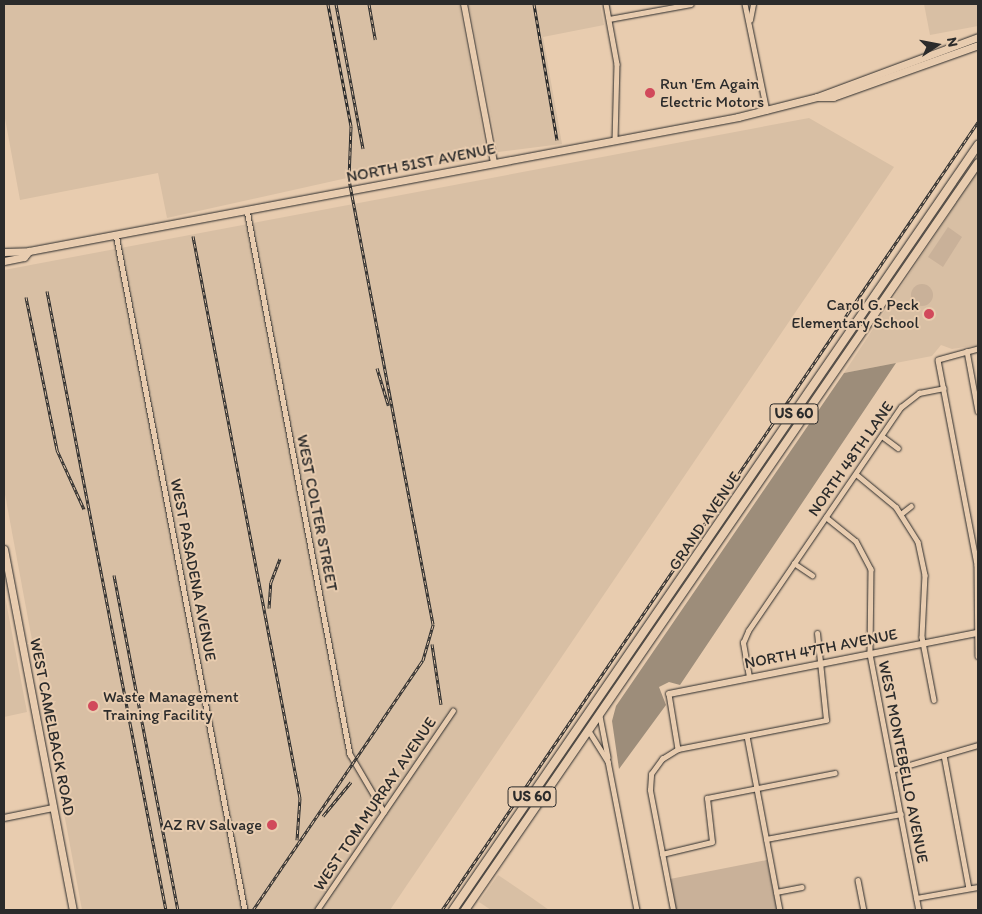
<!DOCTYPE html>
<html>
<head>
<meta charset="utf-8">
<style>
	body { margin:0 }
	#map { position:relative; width:982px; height:914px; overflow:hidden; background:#e8ccaf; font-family:Itim,sans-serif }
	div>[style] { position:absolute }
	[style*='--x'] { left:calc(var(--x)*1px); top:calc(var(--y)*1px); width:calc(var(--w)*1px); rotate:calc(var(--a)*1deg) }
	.built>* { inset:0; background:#d8bfa4 }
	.green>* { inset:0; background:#c9b199 }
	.round { border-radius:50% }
	.water>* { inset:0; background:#9d8d7a }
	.roads { filter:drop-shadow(0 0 1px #2b2b2b) drop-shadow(0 0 1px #2b2b2b) }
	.street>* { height:4.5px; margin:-2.25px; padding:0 2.25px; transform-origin:2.25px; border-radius:2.25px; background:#e8ccaf }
	.secondary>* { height:6px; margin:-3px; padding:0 3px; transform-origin:3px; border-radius:3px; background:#e8ccaf }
	.primary>* { height:7px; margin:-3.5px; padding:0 3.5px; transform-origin:3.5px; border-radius:3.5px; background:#e8ccaf }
	.highway>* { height:8px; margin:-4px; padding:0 4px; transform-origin:4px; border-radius:4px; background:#e8ccaf }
	.rail>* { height:3px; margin-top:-1.5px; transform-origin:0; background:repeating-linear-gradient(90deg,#e8ccaf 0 4px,#2b2b2b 0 8px); box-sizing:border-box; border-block:1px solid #2b2b2b }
	.dots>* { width:14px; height:14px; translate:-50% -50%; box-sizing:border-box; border:2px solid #e8ccaf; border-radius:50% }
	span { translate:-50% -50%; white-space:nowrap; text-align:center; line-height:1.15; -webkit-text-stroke:4px #e8ccaf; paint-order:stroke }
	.shield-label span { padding:1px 4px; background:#e8ccaf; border:1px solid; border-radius:4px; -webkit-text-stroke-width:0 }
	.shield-label { font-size:15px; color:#2b2b2b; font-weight:700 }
	.poi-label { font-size:16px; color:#2b2b2b }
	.left { translate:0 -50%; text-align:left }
	.right { translate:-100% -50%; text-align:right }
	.street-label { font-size:16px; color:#2b2b2b }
	.frame { position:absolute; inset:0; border:5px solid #2b2b2b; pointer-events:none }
	.north { position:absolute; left:912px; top:20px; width:50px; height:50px; -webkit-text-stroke:4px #e8ccaf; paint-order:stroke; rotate:79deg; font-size:14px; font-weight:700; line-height:20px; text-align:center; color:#2b2b2b }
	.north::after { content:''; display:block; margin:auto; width:18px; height:22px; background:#2b2b2b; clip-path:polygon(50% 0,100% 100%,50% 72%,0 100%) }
</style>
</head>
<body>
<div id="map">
	<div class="built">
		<div style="clip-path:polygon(4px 4px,459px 4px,485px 146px,483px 158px,347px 178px,167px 218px,158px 173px,20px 200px,4px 113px)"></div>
		<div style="clip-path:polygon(469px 4px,600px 4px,604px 25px,543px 37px,562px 144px,498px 152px)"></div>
		<div style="clip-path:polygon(924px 4px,978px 4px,978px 26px,930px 35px)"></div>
		<div style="clip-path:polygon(809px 118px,894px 167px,390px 910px,82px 910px,4px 489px,4px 270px)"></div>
		<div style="clip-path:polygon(978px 170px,978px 345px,952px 349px,941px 345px,932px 356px,844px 373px)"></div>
		<div style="clip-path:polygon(4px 591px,27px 712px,4px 717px)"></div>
		<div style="clip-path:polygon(498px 875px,532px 898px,549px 910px,491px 910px,479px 902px)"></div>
	</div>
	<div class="green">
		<div style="clip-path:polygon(948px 227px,962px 237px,943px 267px,928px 257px)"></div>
		<div class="round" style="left:911px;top:284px;width:22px;height:22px"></div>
		<div style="clip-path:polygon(767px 860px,777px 910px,676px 910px,670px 879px)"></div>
	</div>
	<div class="water">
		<div style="clip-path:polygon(896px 363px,680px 685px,669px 682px,659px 687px,666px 705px,619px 769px,612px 721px,616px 706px,844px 373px)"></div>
	</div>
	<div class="roads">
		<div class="street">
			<div style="--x:606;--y:4;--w:61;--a:79.6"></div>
			<div style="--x:617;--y:64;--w:77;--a:91.5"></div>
			<div style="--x:745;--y:4;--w:109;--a:78.4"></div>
			<div style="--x:609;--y:19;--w:83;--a:-10.4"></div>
			<div style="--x:750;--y:20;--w:16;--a:-79"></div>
			<div style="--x:247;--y:210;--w:554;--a:79.28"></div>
			<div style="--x:350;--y:754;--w:67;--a:59.6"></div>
			<div style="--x:116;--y:234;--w:688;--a:79.2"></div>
			<div style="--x:978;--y:349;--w:41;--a:164.6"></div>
			<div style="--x:938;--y:360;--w:209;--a:79.2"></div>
			<div style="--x:977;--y:565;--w:91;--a:89.4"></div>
			<div style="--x:967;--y:351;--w:61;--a:79.6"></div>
			<div style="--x:882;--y:436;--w:20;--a:37"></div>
			<div style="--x:856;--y:474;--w:52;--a:39.5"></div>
			<div style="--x:896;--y:507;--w:41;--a:57.8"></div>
			<div style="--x:918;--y:542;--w:34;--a:78"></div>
			<div style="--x:925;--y:575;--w:62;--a:92.8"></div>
			<div style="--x:922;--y:637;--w:64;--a:79.2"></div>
			<div style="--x:902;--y:513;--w:11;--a:-38"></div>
			<div style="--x:826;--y:517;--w:38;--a:39"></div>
			<div style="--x:856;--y:541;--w:32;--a:62"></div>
			<div style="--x:871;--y:569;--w:85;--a:90.7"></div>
			<div style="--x:870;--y:654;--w:261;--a:79.2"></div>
			<div style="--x:794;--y:563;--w:22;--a:34"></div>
			<div style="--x:749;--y:677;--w:35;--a:-100"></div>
			<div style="--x:743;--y:643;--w:13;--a:-67"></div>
			<div style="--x:748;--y:631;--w:271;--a:-55.7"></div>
			<div style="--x:901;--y:407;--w:23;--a:-38"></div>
			<div style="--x:919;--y:393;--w:25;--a:-11"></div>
			<div style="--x:669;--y:694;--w:56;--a:80.7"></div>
			<div style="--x:600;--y:716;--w:42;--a:79"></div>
			<div style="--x:589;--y:731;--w:36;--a:58"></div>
			<div style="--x:608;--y:761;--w:152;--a:79"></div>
			<div style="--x:747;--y:736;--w:177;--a:79.3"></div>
			<div style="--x:944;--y:755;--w:135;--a:79.4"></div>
			<div style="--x:892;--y:770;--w:90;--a:-16.2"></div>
			<div style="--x:766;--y:839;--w:137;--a:-10.5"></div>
			<div style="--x:662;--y:854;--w:51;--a:-13.5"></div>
			<div style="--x:712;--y:842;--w:44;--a:-96.5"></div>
			<div style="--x:707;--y:798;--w:130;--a:-11.1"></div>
			<div style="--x:858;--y:880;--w:31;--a:79"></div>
			<div style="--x:776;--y:892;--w:26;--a:-11"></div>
			<div style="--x:916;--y:898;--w:63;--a:-10.1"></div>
			<div style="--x:317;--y:910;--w:241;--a:-55.7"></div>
			<div style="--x:673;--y:910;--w:122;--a:-100.9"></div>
			<div style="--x:650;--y:790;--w:16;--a:-86"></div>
			<div style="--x:651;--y:774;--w:19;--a:-54"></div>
			<div style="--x:662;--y:759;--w:19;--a:-32"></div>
			<div style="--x:678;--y:749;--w:151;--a:-11.1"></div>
			<div style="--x:826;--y:720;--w:87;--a:-95.9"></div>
		</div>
		<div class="secondary">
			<div style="--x:464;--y:4;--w:162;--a:79.3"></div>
			<div style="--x:669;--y:694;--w:315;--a:-11.2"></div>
			<div style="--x:4;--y:818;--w:50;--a:-11.5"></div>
		</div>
		<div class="primary">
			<div style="--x:817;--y:97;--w:16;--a:0"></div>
			<div style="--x:833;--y:97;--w:154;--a:-19.7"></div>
			<div style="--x:4;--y:252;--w:25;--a:-2"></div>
			<div style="--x:29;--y:251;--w:722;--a:-10.7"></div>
			<div style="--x:738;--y:117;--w:81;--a:-14.2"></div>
			<div style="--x:817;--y:97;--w:172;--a:-20.4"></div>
			<div style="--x:4;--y:261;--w:20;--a:-11"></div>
			<div style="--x:24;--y:257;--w:8;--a:-50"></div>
			<div style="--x:4;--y:549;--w:368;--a:79.2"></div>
		</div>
		<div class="highway">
			<div style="--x:453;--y:910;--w:928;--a:-55.54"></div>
			<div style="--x:465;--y:910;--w:906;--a:-55.52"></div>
		</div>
	</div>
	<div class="rail">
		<div style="--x:336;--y:4;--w:147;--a:79.4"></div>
		<div style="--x:369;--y:4;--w:36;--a:80"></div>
		<div style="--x:534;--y:4;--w:138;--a:80.4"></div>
		<div style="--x:193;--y:236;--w:572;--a:79.22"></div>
		<div style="--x:300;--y:798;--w:42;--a:94.1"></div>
		<div style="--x:47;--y:291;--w:630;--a:79.12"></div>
		<div style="--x:26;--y:297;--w:156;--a:78.5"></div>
		<div style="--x:57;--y:450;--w:65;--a:65.4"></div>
		<div style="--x:377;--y:368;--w:39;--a:73"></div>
		<div style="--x:114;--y:575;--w:341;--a:79.2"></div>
		<div style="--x:269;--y:608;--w:26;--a:-86"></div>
		<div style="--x:271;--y:582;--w:25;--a:-69"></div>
		<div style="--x:432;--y:644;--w:61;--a:81.5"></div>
		<div style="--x:323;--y:816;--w:44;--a:-50.5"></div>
		<div style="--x:253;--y:910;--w:302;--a:-55.8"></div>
		<div style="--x:423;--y:660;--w:37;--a:-74"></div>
		<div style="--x:433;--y:624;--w:453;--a:-100.7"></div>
		<div style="--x:349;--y:179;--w:53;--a:-87.8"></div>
		<div style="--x:351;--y:126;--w:124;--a:-100.7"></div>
		<div style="--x:442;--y:910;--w:953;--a:-55.78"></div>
	</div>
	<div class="dots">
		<div style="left:650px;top:93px;background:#d1495b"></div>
		<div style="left:929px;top:314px;background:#d1495b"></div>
		<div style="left:93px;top:706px;background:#d1495b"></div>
		<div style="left:272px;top:825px;background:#d1495b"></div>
	</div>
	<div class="shield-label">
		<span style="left:794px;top:414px">US 60</span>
		<span style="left:532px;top:797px">US 60</span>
	</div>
	<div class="poi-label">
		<span class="left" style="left:660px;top:93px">Run 'Em Again<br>Electric Motors</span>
		<span class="right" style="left:919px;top:314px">Carol G. Peck<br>Elementary School</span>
		<span class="left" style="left:103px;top:706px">Waste Management<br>Training Facility</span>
		<span class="right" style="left:262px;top:825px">AZ RV Salvage</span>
	</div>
	<div class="street-label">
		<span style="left:421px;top:163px;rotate:-11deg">NORTH 51ST AVENUE</span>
		<span style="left:851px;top:459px;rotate:-55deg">NORTH 48TH LANE</span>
		<span style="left:317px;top:513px;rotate:79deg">WEST COLTER STREET</span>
		<span style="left:705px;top:521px;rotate:-56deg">GRAND AVENUE</span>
		<span style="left:193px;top:570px;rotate:79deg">WEST PASADENA AVENUE</span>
		<span style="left:821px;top:649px;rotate:-11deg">NORTH 47TH AVENUE</span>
		<span style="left:52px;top:727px;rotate:79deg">WEST CAMELBACK ROAD</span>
		<span style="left:903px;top:762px;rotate:79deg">WEST MONTEBELLO AVENUE</span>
		<span style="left:375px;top:804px;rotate:-56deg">WEST TOM MURRAY AVENUE</span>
	</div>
	<div class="frame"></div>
	<div class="north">N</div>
</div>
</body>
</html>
